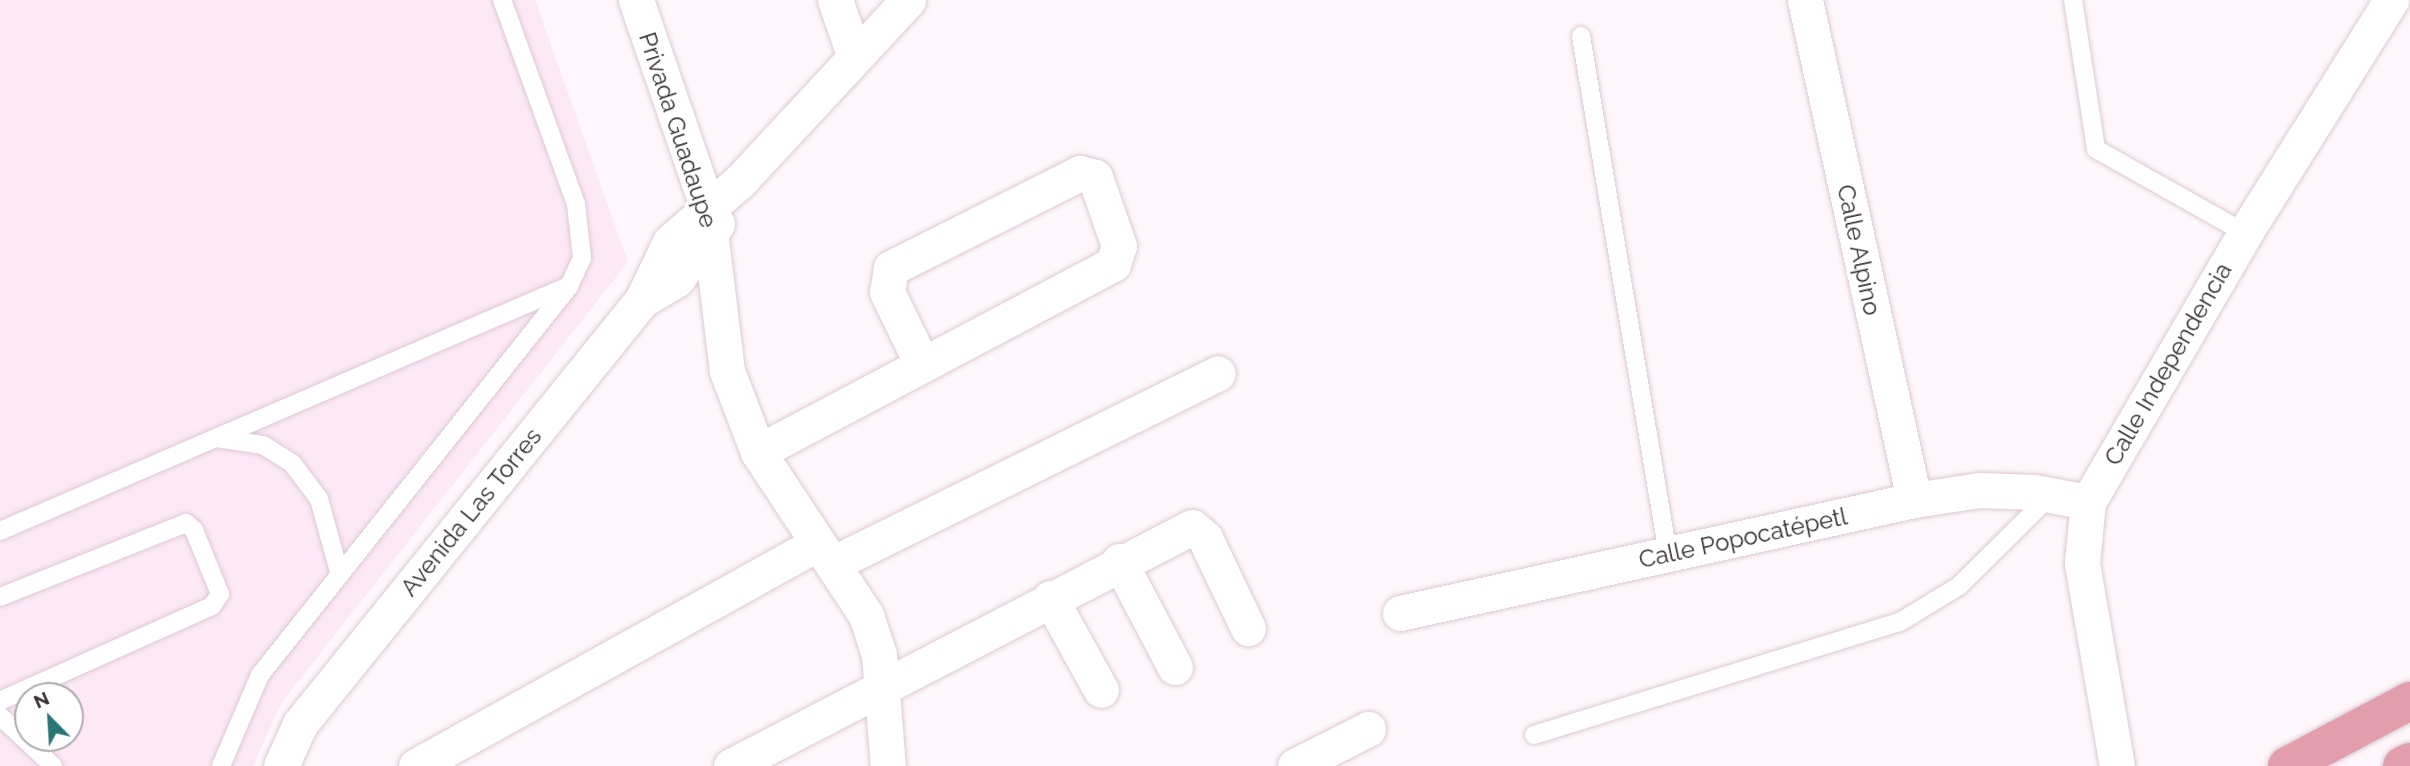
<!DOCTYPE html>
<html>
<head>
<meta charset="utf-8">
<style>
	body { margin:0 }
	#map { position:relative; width:2410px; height:766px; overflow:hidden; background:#fff7fb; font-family:Raleway,sans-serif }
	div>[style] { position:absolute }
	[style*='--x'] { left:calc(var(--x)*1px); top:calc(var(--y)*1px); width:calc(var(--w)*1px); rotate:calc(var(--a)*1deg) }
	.built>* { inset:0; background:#fde8f5 }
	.roads { filter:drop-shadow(0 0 2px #dcc9d4) drop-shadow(0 0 2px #dcc9d4) }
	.service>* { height:18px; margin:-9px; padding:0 9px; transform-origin:9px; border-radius:9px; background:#fff }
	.minor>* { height:35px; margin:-17.5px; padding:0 17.5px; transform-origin:17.5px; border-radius:17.5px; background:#fff }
	.primary>* { height:38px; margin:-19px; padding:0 19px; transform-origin:19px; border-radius:19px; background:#e19eac }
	span { translate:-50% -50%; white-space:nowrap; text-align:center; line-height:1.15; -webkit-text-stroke:7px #fff; paint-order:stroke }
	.street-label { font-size:24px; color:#342d31 }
	.north { position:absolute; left:14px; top:682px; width:70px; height:70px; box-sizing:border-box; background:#fff; border:2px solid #aeabad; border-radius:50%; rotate:336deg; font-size:19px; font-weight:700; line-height:28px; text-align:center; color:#342d31 }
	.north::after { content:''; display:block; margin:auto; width:24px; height:32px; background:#2b7577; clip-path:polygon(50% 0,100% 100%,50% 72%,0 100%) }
</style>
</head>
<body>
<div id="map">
	<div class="built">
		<div style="clip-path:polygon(evenodd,0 0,535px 0,628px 262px,282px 702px,253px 766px,0 766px,0 0,28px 696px,70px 696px,70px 738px,28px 738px,28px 696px)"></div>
	</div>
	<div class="roads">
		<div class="service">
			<div style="--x:2073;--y:0;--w:151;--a:81.2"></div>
			<div style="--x:2096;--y:149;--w:171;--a:29.4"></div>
			<div style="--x:1581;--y:36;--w:525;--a:80.47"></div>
			<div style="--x:217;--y:438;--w:47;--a:8.7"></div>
			<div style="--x:263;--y:445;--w:34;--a:32"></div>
			<div style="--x:292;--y:463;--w:45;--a:53.1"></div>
			<div style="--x:319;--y:499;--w:79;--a:74.6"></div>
			<div style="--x:0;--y:531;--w:616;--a:-23.32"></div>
			<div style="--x:0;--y:597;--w:200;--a:-21.7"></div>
			<div style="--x:186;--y:523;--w:11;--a:41"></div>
			<div style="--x:194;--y:530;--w:69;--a:67.9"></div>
			<div style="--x:220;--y:594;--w:14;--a:124"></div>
			<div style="--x:212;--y:606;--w:232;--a:155.9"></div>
			<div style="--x:0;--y:716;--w:73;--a:43.3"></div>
			<div style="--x:1534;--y:735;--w:383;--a:-17.2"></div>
			<div style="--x:1900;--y:622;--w:69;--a:-31.4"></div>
			<div style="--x:1959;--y:586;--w:129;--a:-44.7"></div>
			<div style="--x:221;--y:766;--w:99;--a:-66.8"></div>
			<div style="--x:260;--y:675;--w:497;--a:-51.5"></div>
			<div style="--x:569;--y:286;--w:31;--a:-65"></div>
			<div style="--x:582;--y:258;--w:54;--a:-96.3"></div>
			<div style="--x:576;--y:204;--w:217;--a:-109.9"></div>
		</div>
		<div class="minor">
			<div style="--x:636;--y:0;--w:218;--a:71"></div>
			<div style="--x:707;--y:206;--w:166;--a:83.1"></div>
			<div style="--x:727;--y:371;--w:87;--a:69.1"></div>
			<div style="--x:758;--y:452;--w:196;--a:56.5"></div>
			<div style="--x:866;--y:615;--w:42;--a:72"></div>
			<div style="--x:879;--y:655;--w:111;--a:85.4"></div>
			<div style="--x:835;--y:0;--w:60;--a:70.7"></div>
			<div style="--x:1805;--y:0;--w:512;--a:77.7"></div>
			<div style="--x:642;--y:300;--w:41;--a:-31"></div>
			<div style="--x:677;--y:279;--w:68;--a:-54"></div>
			<div style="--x:758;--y:452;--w:402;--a:-27.9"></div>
			<div style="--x:1113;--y:264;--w:19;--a:-72"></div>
			<div style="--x:1119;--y:246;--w:73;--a:-109.2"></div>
			<div style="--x:1095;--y:177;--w:16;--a:-165"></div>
			<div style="--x:1080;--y:173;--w:212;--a:153.3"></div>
			<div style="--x:891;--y:268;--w:24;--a:99"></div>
			<div style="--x:887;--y:292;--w:80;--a:64.1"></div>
			<div style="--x:1119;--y:561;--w:120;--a:62.2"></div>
			<div style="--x:834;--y:563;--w:428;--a:-26.3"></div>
			<div style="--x:1050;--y:598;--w:105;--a:61"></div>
			<div style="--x:1400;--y:613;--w:526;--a:-12.4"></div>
			<div style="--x:1914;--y:500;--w:66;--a:-8.7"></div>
			<div style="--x:1979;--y:490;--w:55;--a:2.1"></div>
			<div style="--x:2034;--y:492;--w:55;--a:10.5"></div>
			<div style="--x:281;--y:766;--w:46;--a:-65.7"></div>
			<div style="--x:300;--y:724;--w:545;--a:-51.11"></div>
			<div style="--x:642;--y:300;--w:64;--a:-64.2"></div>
			<div style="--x:670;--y:242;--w:93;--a:-41.1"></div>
			<div style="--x:740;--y:181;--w:247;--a:-47.1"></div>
			<div style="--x:416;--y:766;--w:458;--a:-29"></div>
			<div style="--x:731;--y:766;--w:519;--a:-27.4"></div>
			<div style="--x:1192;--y:527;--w:17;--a:40"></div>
			<div style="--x:1205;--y:538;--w:100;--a:64.5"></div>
			<div style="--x:1295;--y:766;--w:82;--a:-26.9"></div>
			<div style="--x:2117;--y:766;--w:206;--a:-99.8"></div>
			<div style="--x:2082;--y:563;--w:61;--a:-84.4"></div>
			<div style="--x:2088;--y:502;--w:311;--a:-59.7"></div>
			<div style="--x:2245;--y:233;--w:275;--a:-57.9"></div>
		</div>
		<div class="primary">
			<div style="--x:2287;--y:766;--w:139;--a:-27.9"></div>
			<div style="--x:2402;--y:766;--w:9;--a:-27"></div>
		</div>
	</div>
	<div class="street-label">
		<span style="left:678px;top:130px;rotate:72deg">Privada Guadaupe</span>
		<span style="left:1859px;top:250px;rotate:78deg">Calle Alpino</span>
		<span style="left:2168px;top:364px;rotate:-60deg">Calle Independencia</span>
		<span style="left:471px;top:512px;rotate:-51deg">Avenida Las Torres</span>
		<span style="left:1743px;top:538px;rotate:-12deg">Calle Popocatépetl</span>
	</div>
	<div class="north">N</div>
</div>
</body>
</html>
